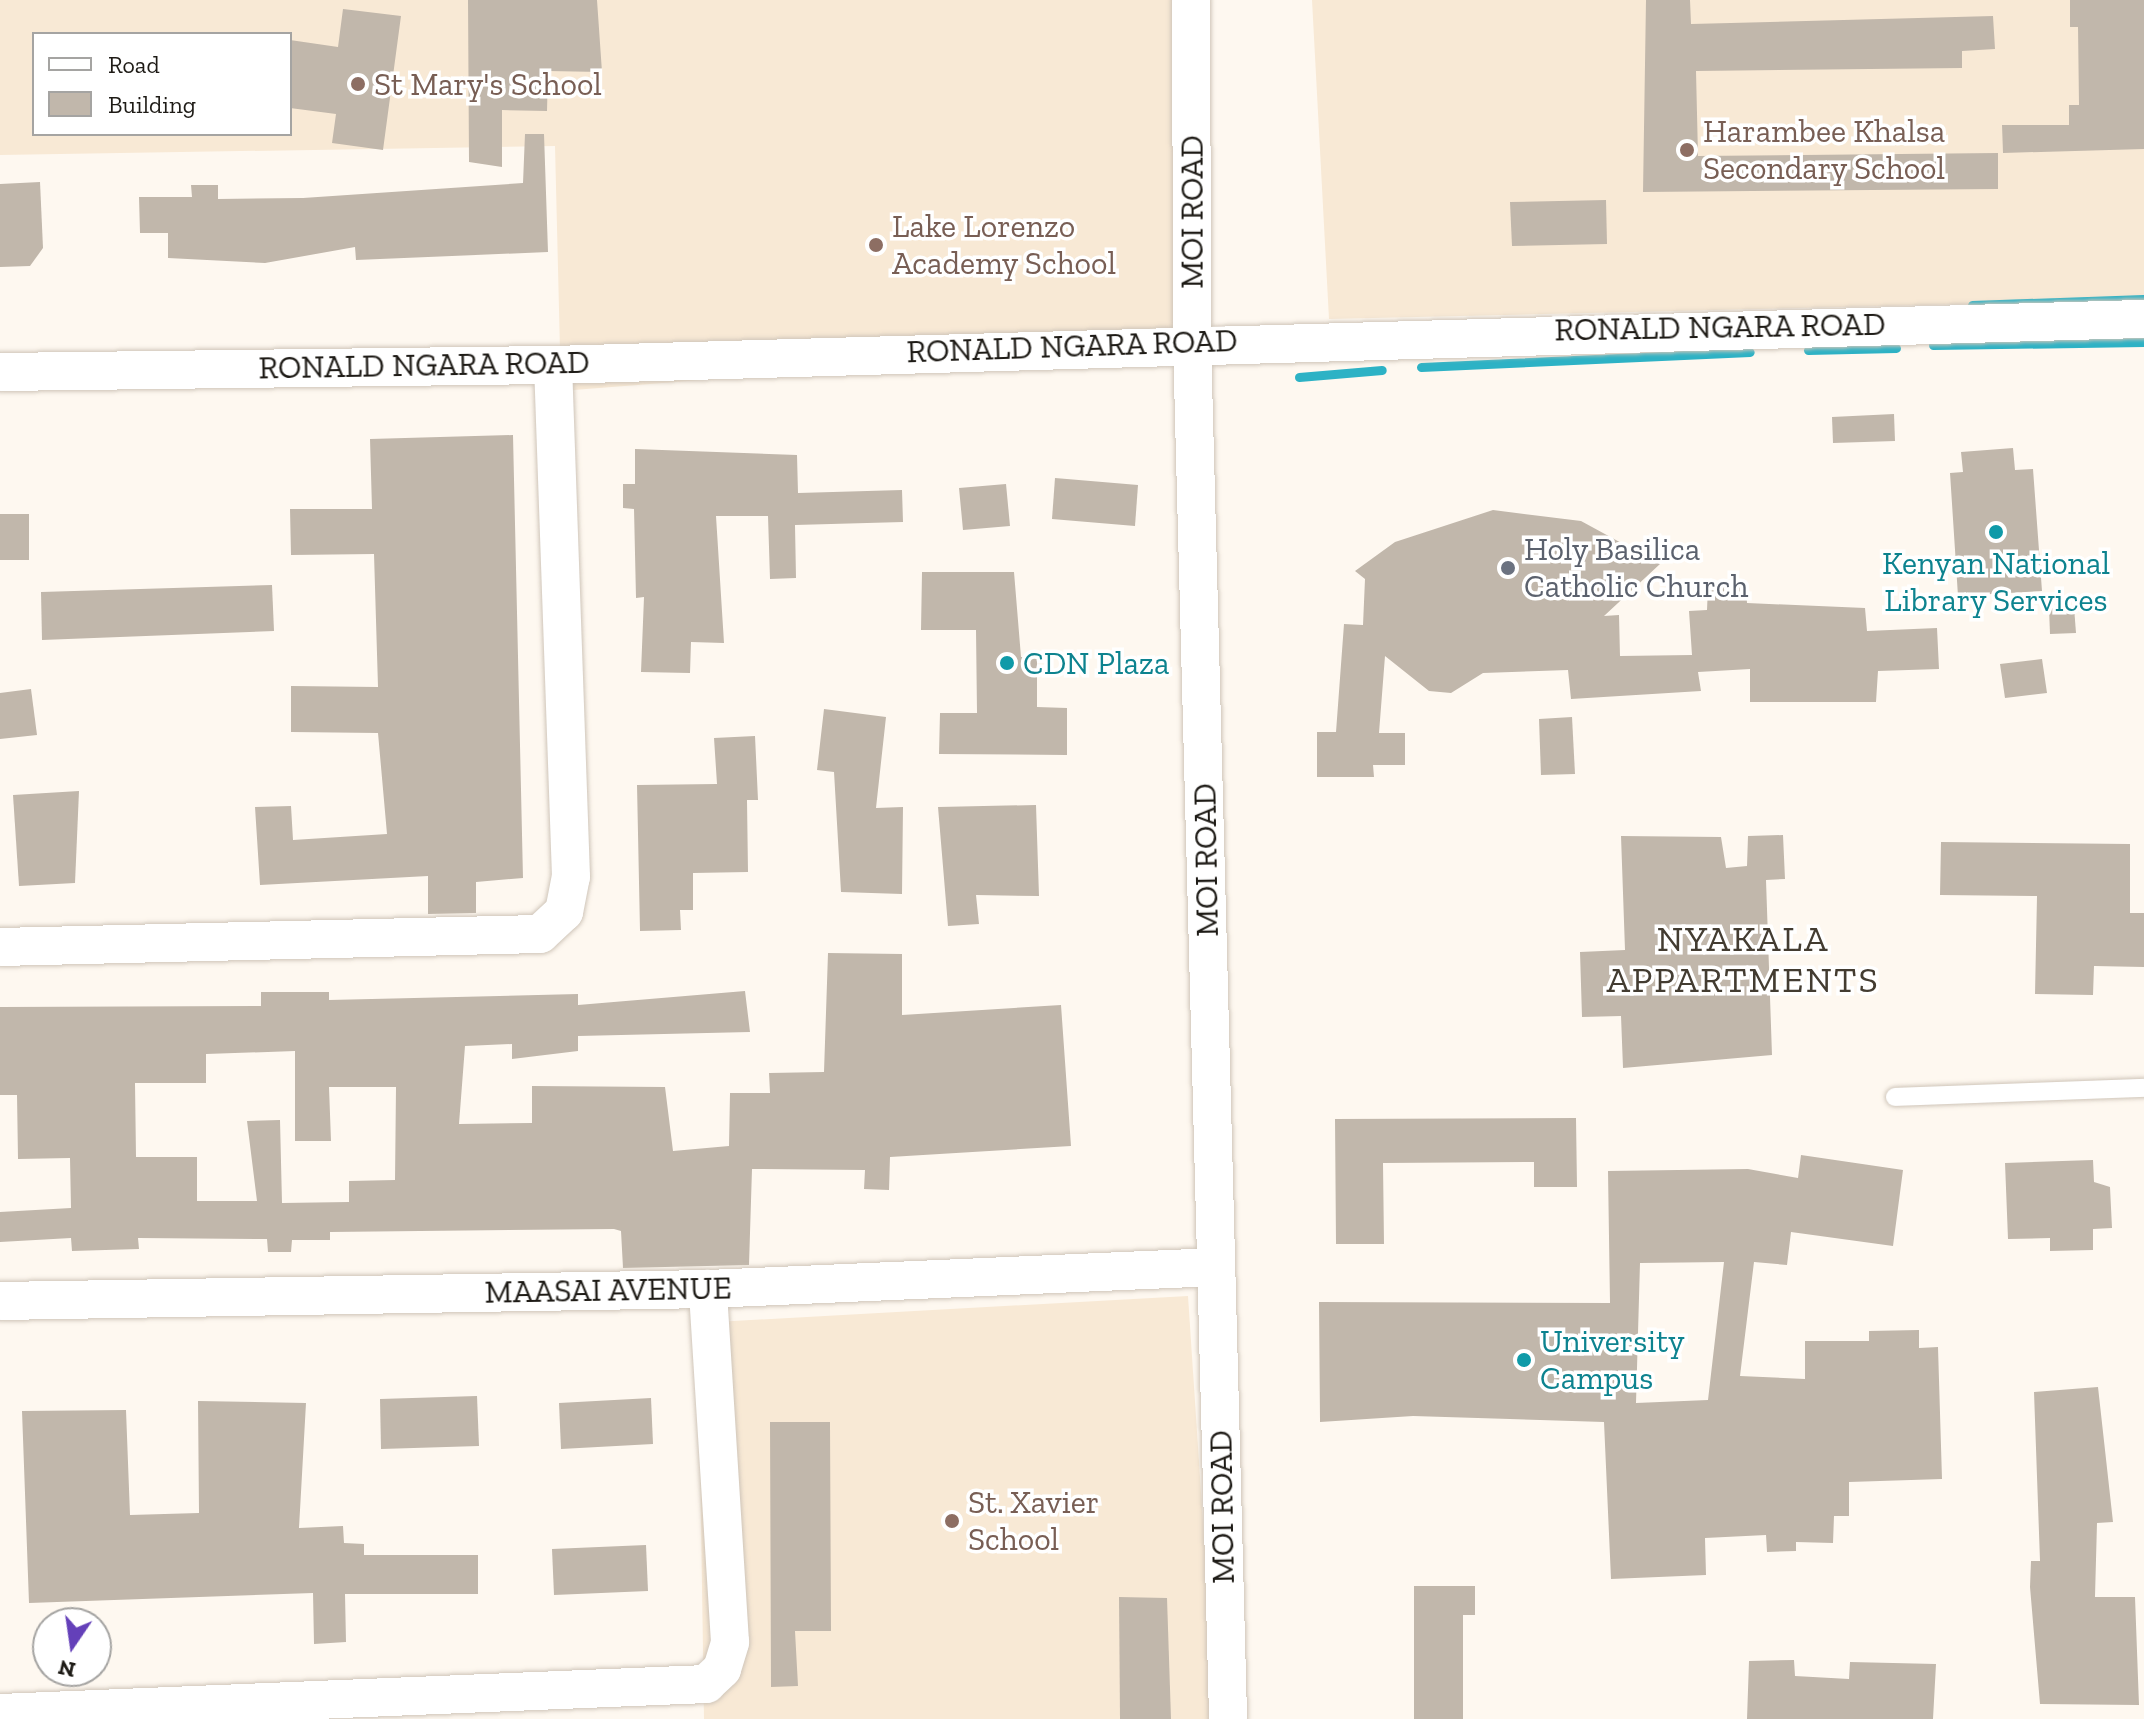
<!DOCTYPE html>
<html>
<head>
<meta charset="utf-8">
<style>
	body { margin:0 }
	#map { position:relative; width:2144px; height:1719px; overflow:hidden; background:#fef8f0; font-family:"Zilla Slab",serif }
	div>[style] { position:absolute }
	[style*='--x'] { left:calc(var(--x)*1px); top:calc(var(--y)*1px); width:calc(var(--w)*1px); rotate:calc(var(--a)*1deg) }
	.built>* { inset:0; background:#f8e9d5 }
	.stream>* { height:9px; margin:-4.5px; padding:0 4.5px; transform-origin:4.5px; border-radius:4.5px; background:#2db2c5 }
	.building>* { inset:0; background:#c1b7ab }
	.roads { filter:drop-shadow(0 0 2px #cfc5b9) drop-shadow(0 0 2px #cfc5b9) }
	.service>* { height:18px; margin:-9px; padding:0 9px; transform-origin:9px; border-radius:9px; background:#fff }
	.minor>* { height:38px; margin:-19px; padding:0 19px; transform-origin:19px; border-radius:19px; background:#fff }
	.dots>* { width:22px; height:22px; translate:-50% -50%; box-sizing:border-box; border:4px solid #fff; border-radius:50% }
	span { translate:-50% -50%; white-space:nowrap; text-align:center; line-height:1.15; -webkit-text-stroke:7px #fff; paint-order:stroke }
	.education-label { font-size:32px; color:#785e54 }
	.left { translate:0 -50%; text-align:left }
	.street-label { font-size:32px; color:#1e1b16 }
	.worship-label { font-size:32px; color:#5b616d }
	.culture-label { font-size:32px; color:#0d838f }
	.quarter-label { font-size:36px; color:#433c31; letter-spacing:2px }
	.legend { position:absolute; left:32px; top:32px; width:260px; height:104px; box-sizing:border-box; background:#fff; border:2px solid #a5a4a2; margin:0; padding:10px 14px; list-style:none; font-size:24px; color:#1e1b16 }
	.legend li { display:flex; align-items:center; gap:16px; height:40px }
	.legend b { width:40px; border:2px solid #a5a4a2 }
	.north { position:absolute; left:32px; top:1607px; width:80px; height:80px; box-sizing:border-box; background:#fff; border:2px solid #a5a4a2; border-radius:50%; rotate:193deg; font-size:22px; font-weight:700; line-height:32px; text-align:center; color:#1e1b16 }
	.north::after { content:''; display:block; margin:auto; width:28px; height:36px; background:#6440b9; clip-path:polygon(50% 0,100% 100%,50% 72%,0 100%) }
</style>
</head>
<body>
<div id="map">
	<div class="built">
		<div style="clip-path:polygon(evenodd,0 0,1187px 0,1197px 341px,561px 391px,555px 146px,0 155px,0 0,34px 34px,290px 34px,290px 134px,34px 134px,34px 34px)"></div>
		<div style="clip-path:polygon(1312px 0,2144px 0,2144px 300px,1329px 319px)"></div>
		<div style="clip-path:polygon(1188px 1296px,1216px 1719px,704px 1719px,698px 1323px)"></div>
	</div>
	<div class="stream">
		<div style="--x:1972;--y:305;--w:172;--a:-2"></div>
		<div style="--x:1933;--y:345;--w:211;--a:-0.8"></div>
		<div style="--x:1808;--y:350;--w:88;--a:-1.3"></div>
		<div style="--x:1421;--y:367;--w:329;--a:-2.6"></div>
		<div style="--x:1299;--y:377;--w:83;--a:-4.8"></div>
	</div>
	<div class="building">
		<div style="clip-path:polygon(468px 0,597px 0,602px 72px,548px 71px,547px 111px,502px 110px,502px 167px,469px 162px)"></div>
		<div style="clip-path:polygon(1646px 0,1690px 0,1691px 24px,1993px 16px,1995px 49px,1962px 51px,1962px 68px,1696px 71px,1698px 156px,1998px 153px,1998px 189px,1643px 192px)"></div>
		<div style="clip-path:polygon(2070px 0,2144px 0,2144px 149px,2003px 153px,2002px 125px,2069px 125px,2069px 105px,2079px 105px,2078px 27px,2070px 27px)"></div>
		<div style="clip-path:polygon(343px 9px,401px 16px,383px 150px,332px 143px,336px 114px,290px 108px,290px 40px,338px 47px)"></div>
		<div style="clip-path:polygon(525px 134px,544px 134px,548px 252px,356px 260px,355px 247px,265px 263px,168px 258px,168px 233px,140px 233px,139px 197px,192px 197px,191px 185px,218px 185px,218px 199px,303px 198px,523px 183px)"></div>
		<div style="clip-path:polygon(40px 182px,43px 248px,30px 266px,0 267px,0 184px)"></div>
		<div style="clip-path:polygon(1606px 200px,1607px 244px,1512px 246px,1510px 202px)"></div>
		<div style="clip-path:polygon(1894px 414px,1895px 441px,1833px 443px,1832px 417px)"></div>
		<div style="clip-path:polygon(513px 435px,523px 878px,476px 882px,476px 913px,428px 914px,428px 876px,260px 885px,255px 807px,291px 806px,293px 840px,387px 834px,378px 733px,291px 732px,291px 686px,378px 687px,374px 554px,291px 555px,290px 509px,372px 509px,370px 439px)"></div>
		<div style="clip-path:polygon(2013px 448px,2015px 470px,2033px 469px,2042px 591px,1958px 596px,1950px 473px,1963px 472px,1961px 452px)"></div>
		<div style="clip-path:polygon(635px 449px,797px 455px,798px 493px,902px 490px,903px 522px,795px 525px,796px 578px,770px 579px,768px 516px,716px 516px,724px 643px,691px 642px,690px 673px,641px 672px,644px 597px,636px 598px,634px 509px,623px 508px,623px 484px,635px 484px)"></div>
		<div style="clip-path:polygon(1055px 478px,1138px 485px,1135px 526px,1052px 519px)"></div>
		<div style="clip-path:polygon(1006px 484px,1010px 526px,963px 530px,959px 488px)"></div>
		<div style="clip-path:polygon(1493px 510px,1581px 521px,1660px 564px,1604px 616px,1619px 615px,1620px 656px,1692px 655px,1689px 611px,1707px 610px,1708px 586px,1746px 587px,1747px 603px,1865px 608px,1867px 631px,1937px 628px,1939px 669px,1878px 671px,1876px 702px,1750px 702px,1750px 669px,1698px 672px,1701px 691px,1571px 699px,1568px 670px,1483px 673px,1451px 693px,1429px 691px,1385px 656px,1379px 733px,1405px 733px,1405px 765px,1373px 765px,1374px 777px,1317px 777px,1317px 732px,1336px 732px,1344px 624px,1363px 625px,1365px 579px,1355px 571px,1395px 542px)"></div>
		<div style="clip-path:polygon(0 514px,29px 514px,29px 560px,0 560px)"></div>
		<div style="clip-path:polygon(922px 572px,1014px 572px,1021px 657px,1037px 657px,1037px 707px,1067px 708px,1067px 755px,939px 754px,940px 713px,977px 713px,976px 630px,921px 630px)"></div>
		<div style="clip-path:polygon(272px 585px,274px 631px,42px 640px,41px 592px)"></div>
		<div style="clip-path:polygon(2074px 607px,2076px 633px,2050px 634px,2049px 608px)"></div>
		<div style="clip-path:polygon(2042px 659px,2047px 693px,2005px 698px,2000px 664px)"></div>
		<div style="clip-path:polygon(31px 689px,37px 735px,0 739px,0 693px)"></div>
		<div style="clip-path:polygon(824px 709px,886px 717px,876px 808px,903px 807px,902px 894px,841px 892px,834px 772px,817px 770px)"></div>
		<div style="clip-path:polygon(1572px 717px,1575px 774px,1541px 775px,1539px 719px)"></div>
		<div style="clip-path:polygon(755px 736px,758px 800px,747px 800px,748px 872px,693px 873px,693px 910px,680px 910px,681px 930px,640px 931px,637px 785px,717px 784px,714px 738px)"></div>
		<div style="clip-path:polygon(79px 791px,75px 883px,19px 886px,13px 795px)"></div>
		<div style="clip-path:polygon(1036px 805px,1039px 896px,976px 895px,979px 924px,948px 926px,938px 807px)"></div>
		<div style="clip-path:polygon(1783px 835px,1785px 879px,1766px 880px,1772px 1055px,1623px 1068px,1621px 1016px,1582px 1017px,1580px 952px,1625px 950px,1621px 836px,1721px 837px,1726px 868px,1747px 866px,1748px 836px)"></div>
		<div style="clip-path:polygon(1941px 842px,2130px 844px,2130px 913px,2144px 913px,2144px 967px,2094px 966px,2093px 995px,2035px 994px,2037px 896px,1940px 895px)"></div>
		<div style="clip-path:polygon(evenodd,828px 953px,902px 954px,902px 1015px,1061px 1005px,1071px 1146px,890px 1157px,889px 1190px,864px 1189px,865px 1170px,752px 1169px,749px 1265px,623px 1268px,621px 1231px,614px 1229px,330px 1232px,330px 1240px,292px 1240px,291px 1252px,268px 1252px,267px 1239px,138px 1238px,139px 1249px,72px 1251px,71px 1238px,0 1242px,0 1212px,71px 1208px,70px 1158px,18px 1159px,17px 1095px,0 1095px,0 1007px,261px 1006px,261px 992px,329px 992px,329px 1000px,578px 994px,578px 1005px,745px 991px,750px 1032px,578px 1036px,578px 1051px,512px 1059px,512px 1044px,465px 1046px,459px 1124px,532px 1123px,532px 1086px,665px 1087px,673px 1151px,729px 1146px,730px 1093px,770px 1093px,769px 1073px,824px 1072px,828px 953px,295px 1051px,295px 1141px,331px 1141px,329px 1087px,396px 1087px,395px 1180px,349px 1181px,349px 1202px,282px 1203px,280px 1120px,247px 1121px,257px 1201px,197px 1201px,197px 1157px,136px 1157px,135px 1083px,206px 1083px,206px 1054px,295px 1051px)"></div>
		<div style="clip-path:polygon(1576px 1118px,1577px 1187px,1534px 1187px,1534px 1162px,1383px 1163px,1384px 1244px,1336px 1244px,1335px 1119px)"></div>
		<div style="clip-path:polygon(evenodd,1801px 1155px,1903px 1170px,1893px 1246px,1791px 1232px,1787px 1265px,1754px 1262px,1740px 1376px,1805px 1379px,1805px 1341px,1869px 1341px,1869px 1331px,1919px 1330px,1919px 1348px,1938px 1347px,1942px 1479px,1849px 1482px,1849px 1516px,1834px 1516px,1833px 1543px,1796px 1542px,1796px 1551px,1767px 1552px,1766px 1535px,1705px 1538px,1706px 1575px,1611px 1579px,1604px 1422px,1413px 1416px,1320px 1422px,1319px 1302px,1610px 1303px,1608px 1171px,1748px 1169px,1798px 1178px,1801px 1155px,1724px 1262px,1708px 1400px,1636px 1403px,1640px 1263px,1724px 1262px)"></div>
		<div style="clip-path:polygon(2093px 1160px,2094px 1182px,2110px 1187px,2112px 1228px,2093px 1229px,2093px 1250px,2050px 1251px,2050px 1238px,2008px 1239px,2005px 1163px)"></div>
		<div style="clip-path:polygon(2098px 1387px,2113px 1522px,2097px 1523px,2095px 1597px,2135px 1597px,2139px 1705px,2040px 1704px,2030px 1587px,2031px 1561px,2040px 1561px,2034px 1392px)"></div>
		<div style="clip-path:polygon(477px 1396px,479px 1446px,381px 1449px,380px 1399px)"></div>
		<div style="clip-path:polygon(651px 1398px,653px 1444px,561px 1449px,559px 1403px)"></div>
		<div style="clip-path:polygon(198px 1401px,306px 1403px,299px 1528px,343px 1526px,344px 1543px,364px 1544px,364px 1555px,478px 1555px,478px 1594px,345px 1594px,346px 1642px,314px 1644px,313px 1593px,29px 1603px,22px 1411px,126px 1410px,130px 1515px,199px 1513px)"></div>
		<div style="clip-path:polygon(770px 1422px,830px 1422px,831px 1631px,795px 1631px,798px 1686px,771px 1687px)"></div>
		<div style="clip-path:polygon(646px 1545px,648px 1591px,554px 1595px,552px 1549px)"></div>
		<div style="clip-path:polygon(1414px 1586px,1475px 1586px,1475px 1615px,1463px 1615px,1463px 1719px,1414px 1719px)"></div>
		<div style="clip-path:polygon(1119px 1597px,1167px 1598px,1171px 1719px,1120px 1719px)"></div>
		<div style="clip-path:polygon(1794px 1660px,1795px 1676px,1849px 1679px,1850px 1662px,1936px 1664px,1933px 1719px,1747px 1719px,1749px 1661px)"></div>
	</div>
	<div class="roads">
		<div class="service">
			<div style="--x:1895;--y:1097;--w:249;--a:-2.1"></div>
		</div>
		<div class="minor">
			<div style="--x:1191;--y:0;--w:341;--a:89.8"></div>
			<div style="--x:1192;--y:341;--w:1378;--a:88.5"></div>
			<div style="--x:0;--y:372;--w:553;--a:-0.73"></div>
			<div style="--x:553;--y:365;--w:1592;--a:-1.66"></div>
			<div style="--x:0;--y:947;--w:540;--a:-1.38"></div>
			<div style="--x:540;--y:934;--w:33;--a:-43"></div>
			<div style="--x:564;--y:912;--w:36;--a:-79"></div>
			<div style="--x:571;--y:877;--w:512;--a:-92.01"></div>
			<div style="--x:0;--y:1301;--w:708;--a:-0.97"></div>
			<div style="--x:708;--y:1289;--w:508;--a:-2.48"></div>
			<div style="--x:0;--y:1713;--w:707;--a:-2.35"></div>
			<div style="--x:706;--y:1684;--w:22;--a:-43"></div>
			<div style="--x:722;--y:1669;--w:28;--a:-73"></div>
			<div style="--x:730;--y:1642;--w:354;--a:-93.6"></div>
		</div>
	</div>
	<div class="dots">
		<div style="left:358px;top:84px;background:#8d6e63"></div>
		<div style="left:1687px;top:150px;background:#8d6e63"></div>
		<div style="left:876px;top:245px;background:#8d6e63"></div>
		<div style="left:1996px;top:532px;background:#0f9aa8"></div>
		<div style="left:1508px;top:568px;background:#6b7280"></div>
		<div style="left:1007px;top:663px;background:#0f9aa8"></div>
		<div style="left:1524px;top:1360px;background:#0f9aa8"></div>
		<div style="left:952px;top:1521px;background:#8d6e63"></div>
	</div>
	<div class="education-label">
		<span class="left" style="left:374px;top:84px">St Mary's School</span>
		<span class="left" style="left:1703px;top:150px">Harambee Khalsa<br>Secondary School</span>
		<span class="left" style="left:892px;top:245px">Lake Lorenzo<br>Academy School</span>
		<span class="left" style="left:968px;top:1521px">St. Xavier<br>School</span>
	</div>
	<div class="street-label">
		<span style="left:1192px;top:212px;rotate:-90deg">MOI ROAD</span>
		<span style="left:1720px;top:327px;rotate:-1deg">RONALD NGARA ROAD</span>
		<span style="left:1072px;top:346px;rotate:-2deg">RONALD NGARA ROAD</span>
		<span style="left:424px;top:365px;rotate:-1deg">RONALD NGARA ROAD</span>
		<span style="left:1206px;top:860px;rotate:-91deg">MOI ROAD</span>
		<span style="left:608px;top:1290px;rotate:-1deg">MAASAI AVENUE</span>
		<span style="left:1222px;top:1507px;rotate:-91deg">MOI ROAD</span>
	</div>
	<div class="worship-label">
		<span class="left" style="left:1524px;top:568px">Holy Basilica<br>Catholic Church</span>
	</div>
	<div class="culture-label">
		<span style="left:1996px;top:582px">Kenyan National<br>Library Services</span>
		<span class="left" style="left:1023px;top:663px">CDN Plaza</span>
		<span class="left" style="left:1540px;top:1360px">University<br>Campus</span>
	</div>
	<div class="quarter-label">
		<span style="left:1743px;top:959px">NYAKALA<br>APPARTMENTS</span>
	</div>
	<ul class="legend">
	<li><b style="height:10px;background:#fff"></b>Road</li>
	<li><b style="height:22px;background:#c1b7ab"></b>Building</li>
	</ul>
	<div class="north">N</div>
</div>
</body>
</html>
